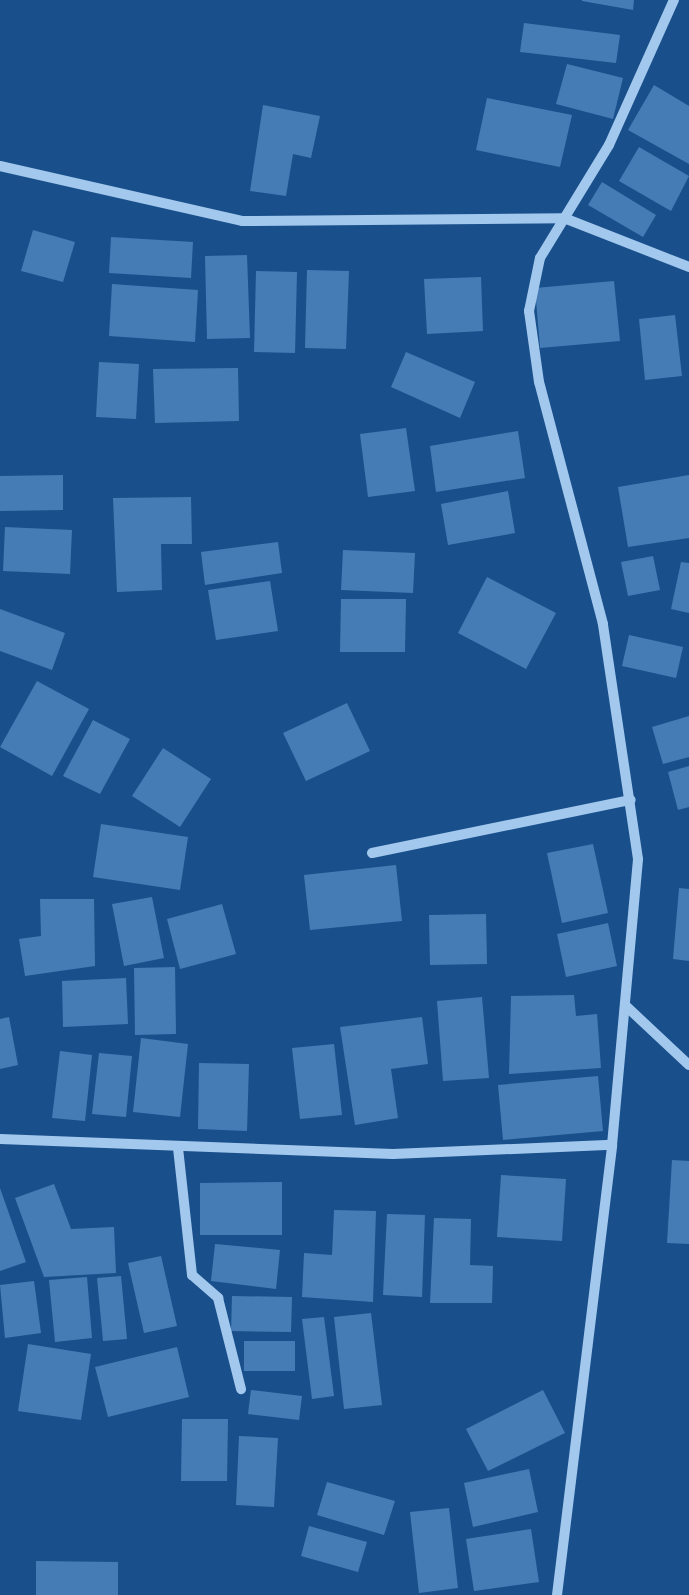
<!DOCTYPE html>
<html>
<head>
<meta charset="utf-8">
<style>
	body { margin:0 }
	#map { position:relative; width:689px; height:1595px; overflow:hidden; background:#19508b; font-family:"Exo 2",sans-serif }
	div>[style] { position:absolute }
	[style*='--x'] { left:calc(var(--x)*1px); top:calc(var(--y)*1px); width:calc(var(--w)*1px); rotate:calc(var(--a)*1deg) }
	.building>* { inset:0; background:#457cb6 }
	.minor>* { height:10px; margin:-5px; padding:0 5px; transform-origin:5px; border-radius:5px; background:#a3c8ee }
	span { translate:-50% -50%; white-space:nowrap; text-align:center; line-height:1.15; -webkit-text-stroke:6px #19508b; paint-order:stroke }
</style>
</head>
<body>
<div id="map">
	<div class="building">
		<div style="clip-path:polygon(582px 0,634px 0,633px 10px,582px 1px)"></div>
		<div style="clip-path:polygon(524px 23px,620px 35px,616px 63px,520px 52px)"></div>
		<div style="clip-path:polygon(567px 64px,623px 78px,613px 119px,556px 104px)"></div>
		<div style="clip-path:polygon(654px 85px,689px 106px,689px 164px,628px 130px)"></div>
		<div style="clip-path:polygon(487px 98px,572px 115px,560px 167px,476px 150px)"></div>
		<div style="clip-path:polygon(263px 105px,320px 116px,311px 158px,293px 154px,286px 196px,250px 191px)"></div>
		<div style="clip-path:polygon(639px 147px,689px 176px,671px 211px,619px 181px)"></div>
		<div style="clip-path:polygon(602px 182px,656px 215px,643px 237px,588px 205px)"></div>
		<div style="clip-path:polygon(33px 230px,75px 242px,63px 282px,21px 271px)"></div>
		<div style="clip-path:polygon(111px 237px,193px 242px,191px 278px,109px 273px)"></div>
		<div style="clip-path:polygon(247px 255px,250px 338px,207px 339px,205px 256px)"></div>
		<div style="clip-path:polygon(307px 270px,349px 271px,346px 349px,305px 348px)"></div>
		<div style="clip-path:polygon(256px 271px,297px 272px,295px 353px,254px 352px)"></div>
		<div style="clip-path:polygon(481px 277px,483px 331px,427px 334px,424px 279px)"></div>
		<div style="clip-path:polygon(614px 281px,620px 341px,540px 348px,535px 288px)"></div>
		<div style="clip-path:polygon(112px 284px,198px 290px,195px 342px,109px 336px)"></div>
		<div style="clip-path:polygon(675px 315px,682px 376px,645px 380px,639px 319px)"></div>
		<div style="clip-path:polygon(406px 352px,475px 382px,460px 418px,391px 387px)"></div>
		<div style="clip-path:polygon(99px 362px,139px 364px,136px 419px,96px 417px)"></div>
		<div style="clip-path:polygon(238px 368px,239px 421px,155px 423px,153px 369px)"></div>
		<div style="clip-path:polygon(406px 428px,415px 491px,368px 497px,360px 434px)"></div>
		<div style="clip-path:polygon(518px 431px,525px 478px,436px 492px,430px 446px)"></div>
		<div style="clip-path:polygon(63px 475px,63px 510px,0 511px,0 476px)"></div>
		<div style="clip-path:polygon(689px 475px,689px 538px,628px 547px,618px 487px)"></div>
		<div style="clip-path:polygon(508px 491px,515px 533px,448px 545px,441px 504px)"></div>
		<div style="clip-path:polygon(191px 497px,192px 544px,161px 544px,162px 590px,117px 592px,113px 498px)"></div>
		<div style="clip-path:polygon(5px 527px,72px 530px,70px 574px,3px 571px)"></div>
		<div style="clip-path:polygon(278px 542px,282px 573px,205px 585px,201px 552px)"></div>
		<div style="clip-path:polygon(343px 550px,415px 553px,413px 593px,341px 590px)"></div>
		<div style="clip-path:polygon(653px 556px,660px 590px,628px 596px,621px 562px)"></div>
		<div style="clip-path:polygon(681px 562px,689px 563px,689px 613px,671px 609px)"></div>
		<div style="clip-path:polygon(487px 577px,556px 613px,526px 669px,458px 633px)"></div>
		<div style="clip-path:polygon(270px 581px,278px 631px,216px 640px,208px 590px)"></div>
		<div style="clip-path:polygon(341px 599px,406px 599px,405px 652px,340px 652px)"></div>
		<div style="clip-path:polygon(0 609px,65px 633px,52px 670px,0 651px)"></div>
		<div style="clip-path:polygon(629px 635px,683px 647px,676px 678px,622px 666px)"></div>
		<div style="clip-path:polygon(37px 681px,89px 709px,52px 776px,0 747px)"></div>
		<div style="clip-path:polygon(347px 703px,370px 751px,306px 781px,283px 733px)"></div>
		<div style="clip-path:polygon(689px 716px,689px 757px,663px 764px,652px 727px)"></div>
		<div style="clip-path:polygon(93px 720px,130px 739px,100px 794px,63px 776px)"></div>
		<div style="clip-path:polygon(163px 748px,211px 779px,180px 827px,132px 796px)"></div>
		<div style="clip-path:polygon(689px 766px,689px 807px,678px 810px,668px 772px)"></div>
		<div style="clip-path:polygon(101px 824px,188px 837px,180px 890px,93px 877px)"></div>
		<div style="clip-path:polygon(593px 844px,608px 913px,562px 923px,547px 853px)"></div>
		<div style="clip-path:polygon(396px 865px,402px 921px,310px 930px,304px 875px)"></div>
		<div style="clip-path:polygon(679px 888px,689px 889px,689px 961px,673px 959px)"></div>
		<div style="clip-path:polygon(152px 897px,164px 958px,124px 966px,112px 904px)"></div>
		<div style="clip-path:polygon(40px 899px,94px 899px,95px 966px,25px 976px,19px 939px,41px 936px)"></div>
		<div style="clip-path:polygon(222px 904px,236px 954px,180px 969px,167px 919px)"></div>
		<div style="clip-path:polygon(486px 914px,487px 964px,430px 965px,429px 915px)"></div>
		<div style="clip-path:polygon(608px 923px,617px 966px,566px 977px,557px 934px)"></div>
		<div style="clip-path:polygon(175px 967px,176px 1034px,135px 1035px,134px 968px)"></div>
		<div style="clip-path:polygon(126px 978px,128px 1024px,63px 1027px,62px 981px)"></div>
		<div style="clip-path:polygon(574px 995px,576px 1016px,597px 1014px,601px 1068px,509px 1074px,511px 996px)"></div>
		<div style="clip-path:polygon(482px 997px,489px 1078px,443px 1081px,437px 1001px)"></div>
		<div style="clip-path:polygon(9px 1017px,18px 1065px,0 1069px,0 1019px)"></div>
		<div style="clip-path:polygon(422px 1017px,428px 1064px,391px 1069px,398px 1118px,355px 1125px,340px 1027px)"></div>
		<div style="clip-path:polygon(141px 1038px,188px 1044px,180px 1117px,133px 1112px)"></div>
		<div style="clip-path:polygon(334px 1044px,342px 1115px,300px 1119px,292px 1048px)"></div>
		<div style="clip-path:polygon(60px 1051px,92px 1055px,85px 1121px,52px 1118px)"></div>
		<div style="clip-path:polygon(99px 1053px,132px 1056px,126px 1117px,92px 1114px)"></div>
		<div style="clip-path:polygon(199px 1063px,249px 1064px,247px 1131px,198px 1129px)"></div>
		<div style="clip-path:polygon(598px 1076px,603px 1131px,503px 1140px,498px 1085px)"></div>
		<div style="clip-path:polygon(672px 1160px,689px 1161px,689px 1244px,667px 1243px)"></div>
		<div style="clip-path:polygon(501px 1175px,566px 1179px,562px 1241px,497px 1237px)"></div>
		<div style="clip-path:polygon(282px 1182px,282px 1235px,200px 1235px,200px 1183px)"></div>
		<div style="clip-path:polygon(54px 1184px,71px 1229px,114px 1227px,116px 1273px,44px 1277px,15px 1198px)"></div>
		<div style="clip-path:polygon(0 1188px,26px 1262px,0 1271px)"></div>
		<div style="clip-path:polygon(334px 1210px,376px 1211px,373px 1302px,302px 1297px,304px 1253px,332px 1255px)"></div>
		<div style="clip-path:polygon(387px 1214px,425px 1215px,422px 1297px,383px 1295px)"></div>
		<div style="clip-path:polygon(434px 1218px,471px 1219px,470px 1265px,493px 1266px,492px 1303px,430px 1303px)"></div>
		<div style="clip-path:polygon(215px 1244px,280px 1250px,276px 1289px,211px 1281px)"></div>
		<div style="clip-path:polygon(161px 1256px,177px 1326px,144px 1333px,128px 1263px)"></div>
		<div style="clip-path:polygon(121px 1276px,127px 1339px,103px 1341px,97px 1278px)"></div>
		<div style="clip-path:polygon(87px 1277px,92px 1338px,55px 1342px,49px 1280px)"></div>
		<div style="clip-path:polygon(34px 1281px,41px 1333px,5px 1338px,0 1285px)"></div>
		<div style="clip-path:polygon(232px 1296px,292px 1297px,291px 1332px,231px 1331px)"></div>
		<div style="clip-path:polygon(371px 1313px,382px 1405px,344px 1409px,334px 1317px)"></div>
		<div style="clip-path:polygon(324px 1317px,334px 1396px,312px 1399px,302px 1319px)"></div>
		<div style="clip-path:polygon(244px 1341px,295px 1341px,295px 1371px,244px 1371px)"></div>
		<div style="clip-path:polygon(28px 1344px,91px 1354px,81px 1420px,18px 1411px)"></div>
		<div style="clip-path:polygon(177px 1347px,189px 1397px,108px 1417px,95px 1367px)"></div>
		<div style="clip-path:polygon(251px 1390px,302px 1396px,299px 1420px,248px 1414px)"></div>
		<div style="clip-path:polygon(543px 1390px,565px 1433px,488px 1471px,466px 1429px)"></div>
		<div style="clip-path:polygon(182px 1419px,228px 1419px,227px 1481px,181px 1481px)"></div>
		<div style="clip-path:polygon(239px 1436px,278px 1438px,274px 1507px,236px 1505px)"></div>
		<div style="clip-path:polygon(529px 1469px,538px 1512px,473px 1527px,464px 1483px)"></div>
		<div style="clip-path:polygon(327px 1482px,395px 1501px,384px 1535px,317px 1515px)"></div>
		<div style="clip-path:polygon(449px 1508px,458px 1588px,419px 1593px,410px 1512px)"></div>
		<div style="clip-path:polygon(309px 1526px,367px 1542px,358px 1572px,301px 1556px)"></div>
		<div style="clip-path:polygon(531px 1529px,539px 1582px,474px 1591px,466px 1539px)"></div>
		<div style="clip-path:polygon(36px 1561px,118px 1562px,118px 1595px,36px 1595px)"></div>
	</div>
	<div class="minor">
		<div style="--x:0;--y:166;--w:248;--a:12.8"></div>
		<div style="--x:242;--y:221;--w:322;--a:-0.5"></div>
		<div style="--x:564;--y:218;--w:134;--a:21.4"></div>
		<div style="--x:372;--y:853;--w:264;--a:-11.6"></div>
		<div style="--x:627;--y:1007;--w:85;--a:43.1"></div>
		<div style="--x:0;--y:1139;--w:393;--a:2.2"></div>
		<div style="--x:393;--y:1154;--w:219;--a:-2.4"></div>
		<div style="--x:178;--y:1148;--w:128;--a:83.7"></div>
		<div style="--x:192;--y:1275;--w:35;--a:41"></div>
		<div style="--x:218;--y:1298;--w:94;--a:75.8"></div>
		<div style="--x:557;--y:1595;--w:453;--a:-83"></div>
		<div style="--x:612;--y:1145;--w:287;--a:-84.8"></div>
		<div style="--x:638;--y:859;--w:238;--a:-98.5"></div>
		<div style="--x:603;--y:624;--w:250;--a:-104.8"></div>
		<div style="--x:539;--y:382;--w:72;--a:-98"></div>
		<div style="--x:529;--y:311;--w:54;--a:-78.3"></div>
		<div style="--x:540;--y:258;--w:132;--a:-58.6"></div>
		<div style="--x:609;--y:145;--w:159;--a:-65.9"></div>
	</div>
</div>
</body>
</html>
